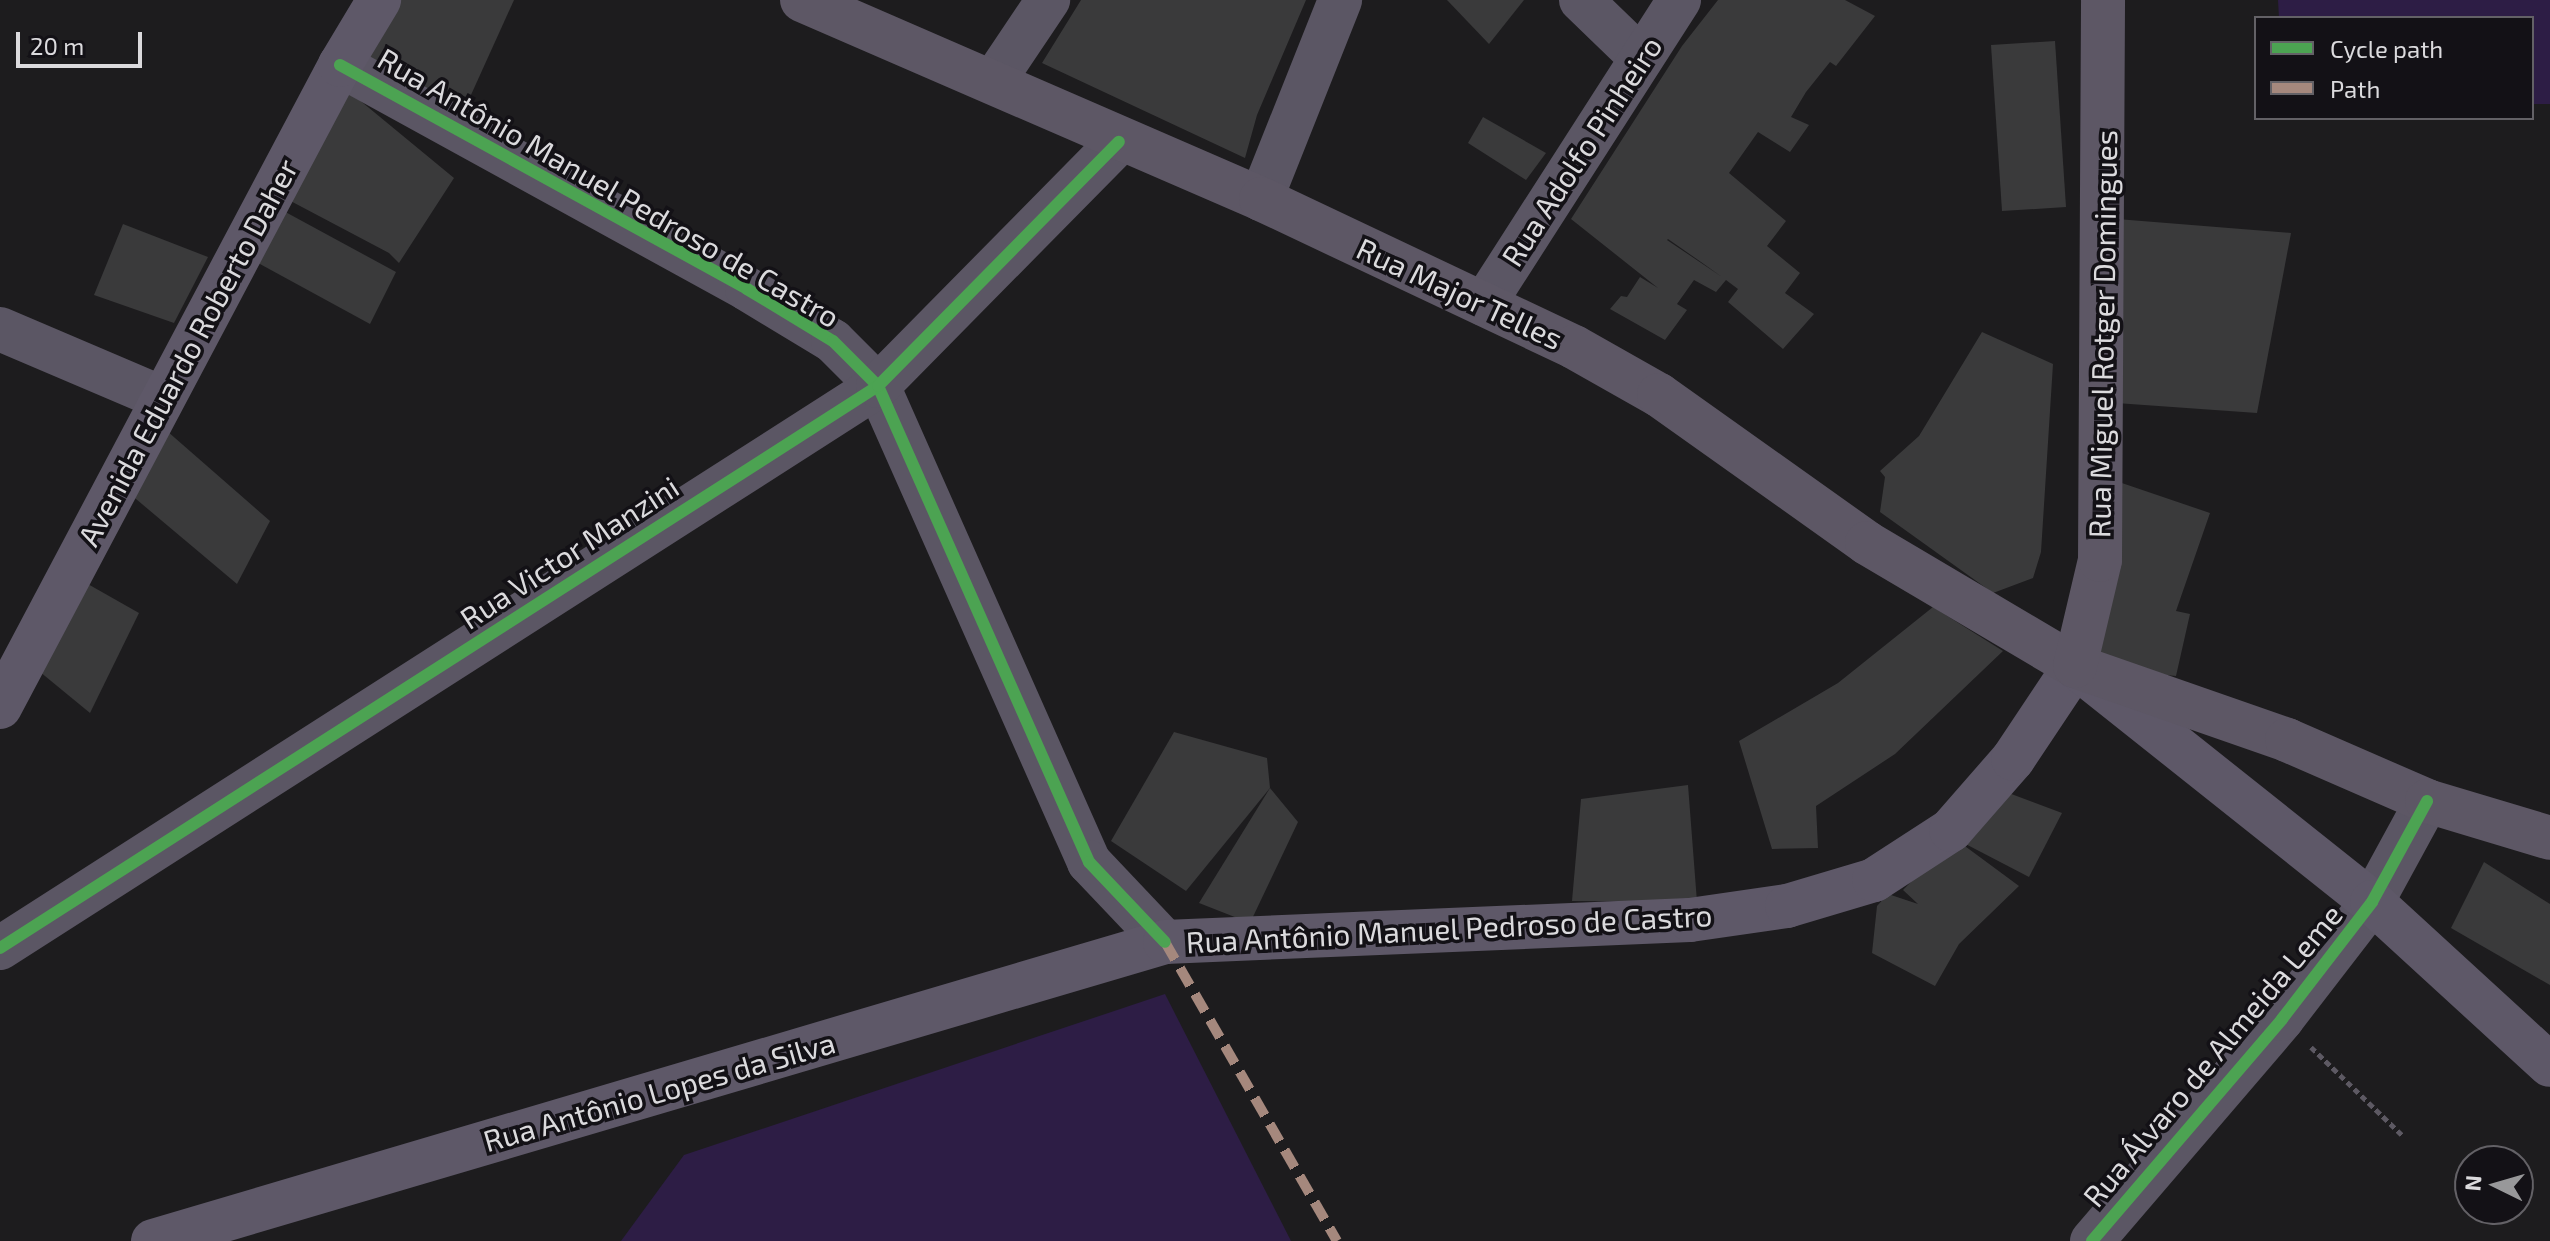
<!DOCTYPE html>
<html>
<head>
<meta charset="utf-8">
<style>
	body { margin:0 }
	#map { position:relative; width:2550px; height:1241px; overflow:hidden; background:#1d1c1e; font-family:"Exo 2",sans-serif }
	div>[style] { position:absolute }
	[style*='--x'] { left:calc(var(--x)*1px); top:calc(var(--y)*1px); width:calc(var(--w)*1px); rotate:calc(var(--a)*1deg) }
	.green>* { inset:0; background:#2d1d45 }
	.building>* { inset:0; background:#3a3a3b }
	.path>* { height:5px; margin-top:-2.5px; transform-origin:0; background:repeating-linear-gradient(90deg,#5d5963 0 6px,transparent 0 10px) }
	.minor>* { height:44px; margin:-22px; padding:0 22px; transform-origin:22px; border-radius:22px; background:#5b5664 }
	.secondary>* { height:44px; margin:-22px; padding:0 22px; transform-origin:22px; border-radius:22px; background:#5e5868 }
	.primary>* { height:44px; margin:-22px; padding:0 22px; transform-origin:22px; border-radius:22px; background:#5d5765 }
	.quiet>* { height:10px; margin-top:-5px; transform-origin:0; background:repeating-linear-gradient(90deg,#a5887d 0 20px,transparent 0 30px) }
	.cycleway>* { height:12px; margin:-6px; padding:0 6px; transform-origin:6px; border-radius:6px; background:#4ca352 }
	span { translate:-50% -50%; white-space:nowrap; text-align:center; line-height:1.15; -webkit-text-stroke:7px #131116; paint-order:stroke }
	.street-label { font-size:30px; color:#dbdadd }
	.legend { position:absolute; left:2254px; top:16px; width:280px; height:104px; box-sizing:border-box; background:#131116; border:2px solid #636166; margin:0; padding:10px 14px; list-style:none; font-size:24px; color:#dbdadd }
	.legend li { display:flex; align-items:center; gap:16px; height:40px }
	.legend b { width:40px; border:2px solid #636166 }
	.north { position:absolute; left:2454px; top:1145px; width:80px; height:80px; box-sizing:border-box; background:#131116; border:2px solid #636166; border-radius:50%; rotate:275deg; font-size:22px; font-weight:700; line-height:32px; text-align:center; color:#dbdadd }
	.north::after { content:''; display:block; margin:auto; width:28px; height:36px; background:#98989a; clip-path:polygon(50% 0,100% 100%,50% 72%,0 100%) }
	.scale { position:absolute; left:16px; top:32px; width:126px; height:36px; box-sizing:border-box; border:4px solid #dbdadd; border-top:0; padding-left:10px; font-size:24px; line-height:28px; white-space:nowrap; color:#dbdadd; -webkit-text-stroke:6px #131116; paint-order:stroke }
</style>
</head>
<body>
<div id="map">
	<div class="green">
		<div style="clip-path:polygon(2278px 0,2550px 0,2550px 104px,2532px 104px,2532px 18px,2279px 18px)"></div>
		<div style="clip-path:polygon(1165px 994px,1291px 1241px,621px 1241px,684px 1155px)"></div>
	</div>
	<div class="building">
		<div style="clip-path:polygon(393px 0,514px 0,456px 128px,357px 65px)"></div>
		<div style="clip-path:polygon(1081px 0,1306px 0,1257px 115px,1245px 158px,1042px 63px)"></div>
		<div style="clip-path:polygon(1447px 0,1524px 0,1489px 44px)"></div>
		<div style="clip-path:polygon(evenodd,1718px 0,1845px 0,1875px 16px,1836px 66px,1830px 62px,1806px 92px,1791px 117px,1809px 125px,1790px 152px,1758px 132px,1729px 173px,1786px 221px,1767px 246px,1800px 273px,1785px 293px,1814px 314px,1783px 349px,1728px 302px,1738px 289px,1726px 280px,1716px 292px,1694px 280px,1677px 304px,1687px 310px,1665px 340px,1610px 309px,1621px 296px,1627px 297px,1640px 277px,1658px 288px,1571px 219px,1682px 46px,1718px 0,1668px 239px,1701px 262px,1722px 277px,1667px 240px,1668px 239px)"></div>
		<div style="clip-path:polygon(2055px 41px,2066px 207px,2002px 211px,1991px 45px)"></div>
		<div style="clip-path:polygon(340px 84px,454px 178px,399px 263px,389px 253px,283px 197px)"></div>
		<div style="clip-path:polygon(1483px 117px,1546px 153px,1526px 180px,1468px 143px)"></div>
		<div style="clip-path:polygon(267px 202px,396px 272px,370px 324px,247px 257px)"></div>
		<div style="clip-path:polygon(2117px 219px,2291px 233px,2257px 413px,2116px 403px)"></div>
		<div style="clip-path:polygon(123px 224px,208px 257px,174px 323px,94px 295px)"></div>
		<div style="clip-path:polygon(1982px 332px,2053px 364px,2041px 552px,2033px 578px,1993px 593px,1880px 512px,1885px 477px,1880px 471px,1919px 436px)"></div>
		<div style="clip-path:polygon(159px 424px,270px 521px,237px 584px,117px 483px)"></div>
		<div style="clip-path:polygon(2113px 480px,2210px 513px,2176px 611px,2190px 614px,2176px 676px,2075px 666px)"></div>
		<div style="clip-path:polygon(79px 579px,139px 613px,90px 713px,34px 667px)"></div>
		<div style="clip-path:polygon(1933px 607px,2003px 651px,1895px 754px,1816px 806px,1818px 848px,1772px 849px,1739px 741px,1838px 683px)"></div>
		<div style="clip-path:polygon(1174px 732px,1267px 758px,1270px 788px,1186px 891px,1111px 841px)"></div>
		<div style="clip-path:polygon(1688px 785px,1697px 902px,1572px 901px,1581px 799px)"></div>
		<div style="clip-path:polygon(1990px 786px,2062px 813px,2029px 877px,1954px 838px)"></div>
		<div style="clip-path:polygon(1270px 788px,1298px 822px,1250px 923px,1199px 903px)"></div>
		<div style="clip-path:polygon(1954px 838px,2019px 886px,1959px 944px,1935px 986px,1872px 953px,1877px 906px,1888px 894px,1918px 904px,1903px 890px)"></div>
		<div style="clip-path:polygon(2484px 862px,2550px 904px,2550px 985px,2451px 928px)"></div>
	</div>
	<div class="path">
		<div style="--x:2311;--y:1047;--w:127;--a:44"></div>
	</div>
	<div class="minor">
		<div style="--x:1581;--y:0;--w:82;--a:44"></div>
		<div style="--x:340;--y:65;--w:465;--a:28.8"></div>
		<div style="--x:747;--y:289;--w:100;--a:31.2"></div>
		<div style="--x:833;--y:341;--w:64;--a:45"></div>
		<div style="--x:878;--y:386;--w:521;--a:66.09"></div>
		<div style="--x:1089;--y:862;--w:110;--a:46.5"></div>
		<div style="--x:993;--y:82;--w:99;--a:-56.1"></div>
		<div style="--x:1261;--y:199;--w:214;--a:-68.3"></div>
		<div style="--x:1484;--y:304;--w:361;--a:-57.3"></div>
		<div style="--x:0;--y:329;--w:176;--a:23.1"></div>
		<div style="--x:0;--y:948;--w:1042;--a:-32.62"></div>
		<div style="--x:878;--y:386;--w:343;--a:-45.4"></div>
		<div style="--x:2092;--y:1241;--w:292;--a:-49.4"></div>
		<div style="--x:2282;--y:1019;--w:148;--a:-52.4"></div>
		<div style="--x:2372;--y:902;--w:115;--a:-61.4"></div>
	</div>
	<div class="secondary">
		<div style="--x:0;--y:707;--w:726;--a:-62.09"></div>
		<div style="--x:340;--y:65;--w:76;--a:-59"></div>
		<div style="--x:153;--y:1241;--w:1055;--a:-16.46"></div>
		<div style="--x:1165;--y:942;--w:525;--a:-2.4"></div>
		<div style="--x:1690;--y:920;--w:98;--a:-8.2"></div>
		<div style="--x:1787;--y:906;--w:91;--a:-16.6"></div>
		<div style="--x:1874;--y:880;--w:92;--a:-33"></div>
		<div style="--x:1951;--y:830;--w:94;--a:-48.9"></div>
		<div style="--x:2013;--y:759;--w:112;--a:-56.3"></div>
		<div style="--x:2075;--y:666;--w:379;--a:38.5"></div>
		<div style="--x:2372;--y:902;--w:241;--a:42.5"></div>
	</div>
	<div class="primary">
		<div style="--x:802;--y:0;--w:500;--a:23.44"></div>
		<div style="--x:1261;--y:199;--w:346;--a:25.3"></div>
		<div style="--x:1574;--y:347;--w:98;--a:29.5"></div>
		<div style="--x:1659;--y:395;--w:255;--a:35.4"></div>
		<div style="--x:1867;--y:543;--w:242;--a:30.6"></div>
		<div style="--x:2075;--y:666;--w:225;--a:19.2"></div>
		<div style="--x:2287;--y:740;--w:153;--a:23.5"></div>
		<div style="--x:2427;--y:801;--w:128;--a:16.7"></div>
		<div style="--x:2075;--y:666;--w:109;--a:-76.7"></div>
		<div style="--x:2100;--y:560;--w:560;--a:-89.69"></div>
	</div>
	<div class="quiet">
		<div style="--x:1165;--y:942;--w:345;--a:60.1"></div>
	</div>
	<div class="cycleway">
		<div style="--x:340;--y:65;--w:465;--a:28.8"></div>
		<div style="--x:747;--y:289;--w:100;--a:31.2"></div>
		<div style="--x:833;--y:341;--w:64;--a:45"></div>
		<div style="--x:878;--y:386;--w:521;--a:66.09"></div>
		<div style="--x:1089;--y:862;--w:110;--a:46.5"></div>
		<div style="--x:0;--y:948;--w:1042;--a:-32.62"></div>
		<div style="--x:878;--y:386;--w:343;--a:-45.4"></div>
		<div style="--x:2092;--y:1241;--w:292;--a:-49.4"></div>
		<div style="--x:2282;--y:1019;--w:148;--a:-52.4"></div>
		<div style="--x:2372;--y:902;--w:115;--a:-61.4"></div>
	</div>
	<div class="street-label">
		<span style="left:1581px;top:151px;rotate:-57deg">Rua Adolfo Pinheiro</span>
		<span style="left:609px;top:187px;rotate:30deg">Rua Antônio Manuel Pedroso de Castro</span>
		<span style="left:1460px;top:293px;rotate:25deg">Rua Major Telles</span>
		<span style="left:2102px;top:334px;rotate:-89deg">Rua Miguel Rotger Domingues</span>
		<span style="left:187px;top:352px;rotate:-62deg">Avenida Eduardo Roberto Daher</span>
		<span style="left:569px;top:552px;rotate:-33deg">Rua Victor Manzini</span>
		<span style="left:1449px;top:928px;rotate:-3deg">Rua Antônio Manuel Pedroso de Castro</span>
		<span style="left:2212px;top:1055px;rotate:-50deg">Rua Álvaro de Almeida Leme</span>
		<span style="left:659px;top:1091px;rotate:-16deg">Rua Antônio Lopes da Silva</span>
	</div>
	<ul class="legend">
	<li><b style="height:10px;background:#4ca352"></b>Cycle path</li>
	<li><b style="height:10px;background:#a5887d"></b>Path</li>
	</ul>
	<div class="north">N</div>
	<div class="scale">20 m</div>
</div>
</body>
</html>
